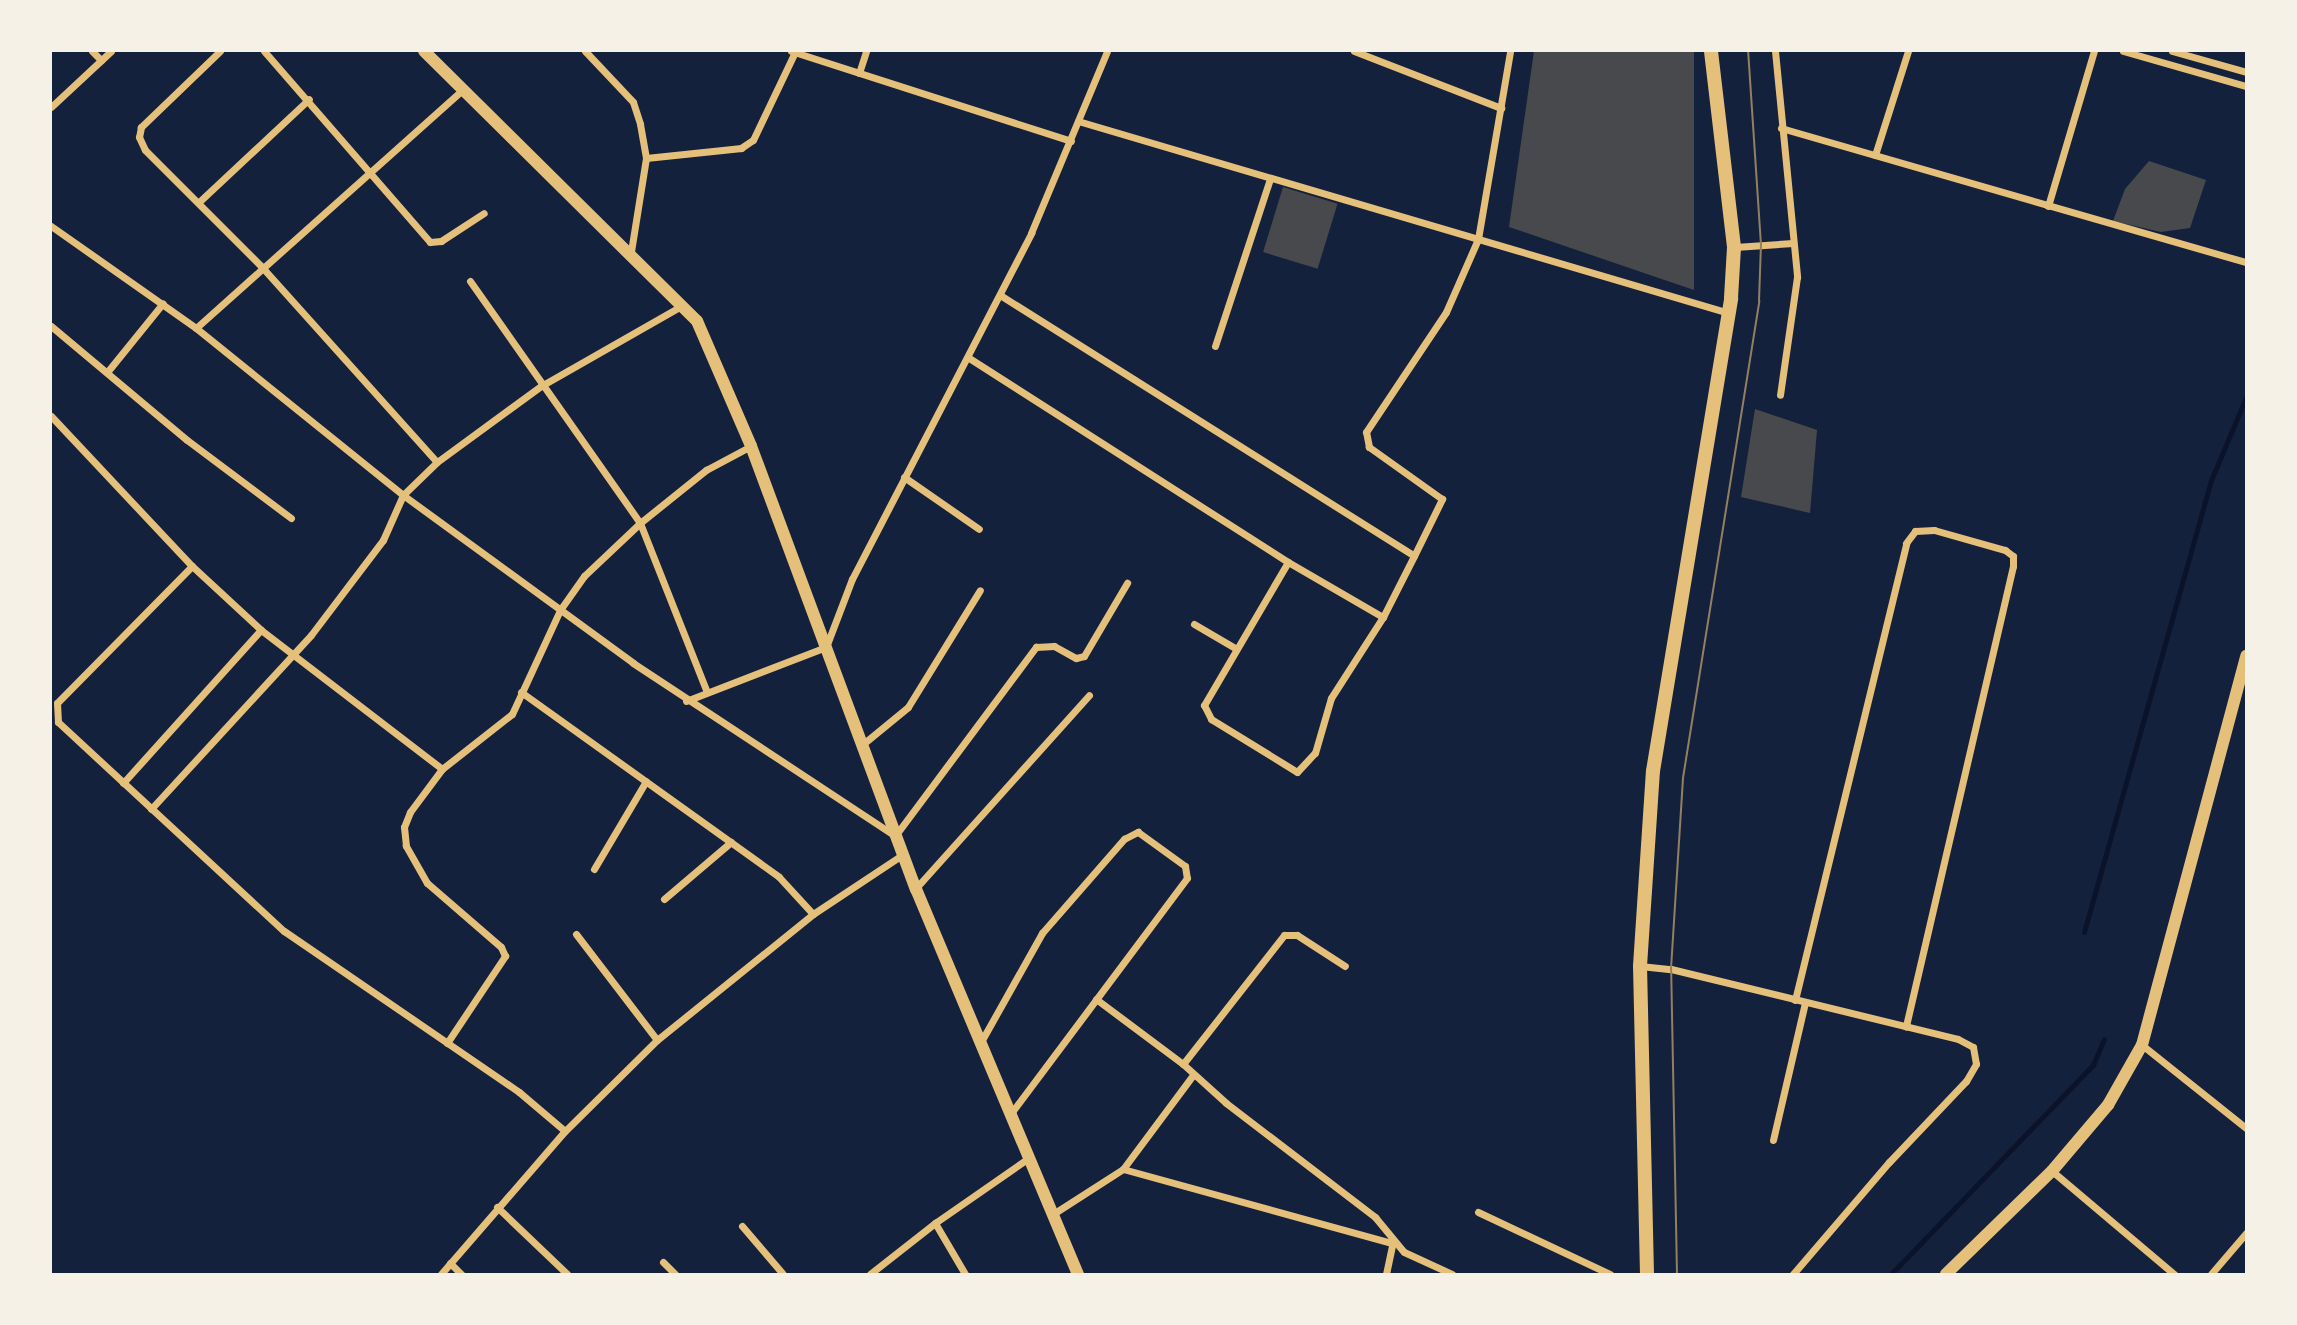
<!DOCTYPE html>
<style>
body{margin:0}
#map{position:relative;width:2297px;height:1325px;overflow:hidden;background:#14213d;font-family:"Source Sans 3",sans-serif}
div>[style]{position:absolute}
.stream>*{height:5px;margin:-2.5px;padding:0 2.5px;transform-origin:2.5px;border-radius:2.5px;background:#0b132b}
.building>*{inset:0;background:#48494c;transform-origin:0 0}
.minor>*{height:7px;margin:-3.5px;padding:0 3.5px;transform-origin:3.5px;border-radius:3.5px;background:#e5c07b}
.tertiary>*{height:12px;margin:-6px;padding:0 6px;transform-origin:6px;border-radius:6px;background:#e5c07b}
.secondary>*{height:14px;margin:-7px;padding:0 7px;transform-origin:7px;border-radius:7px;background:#e5c07b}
.tram>*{height:2px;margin:-1px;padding:0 1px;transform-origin:1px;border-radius:1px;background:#918062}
span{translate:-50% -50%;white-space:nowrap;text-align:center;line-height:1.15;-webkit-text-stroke:5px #f6f1e7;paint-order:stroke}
.frame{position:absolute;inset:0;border:52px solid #f6f1e7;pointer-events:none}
</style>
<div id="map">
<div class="stream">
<i style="left:2084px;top:932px;width:472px;rotate:-74.3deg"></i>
<i style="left:2212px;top:478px;width:88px;rotate:-67.2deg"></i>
<i style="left:1891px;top:1274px;width:291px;rotate:-46deg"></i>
<i style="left:2093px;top:1065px;width:28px;rotate:-67deg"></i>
</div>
<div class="building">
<i style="clip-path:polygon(1534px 51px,1694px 51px,1694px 290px,1509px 227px)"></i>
<i style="clip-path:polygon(2149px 161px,2206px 180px,2190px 228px,2161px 232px,2113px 221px,2125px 189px)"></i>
<i style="left:1283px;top:187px;width:57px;height:68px;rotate:17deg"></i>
<i style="clip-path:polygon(1755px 409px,1817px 430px,1810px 513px,1741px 497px)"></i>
</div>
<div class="minor">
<i style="left:92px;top:51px;width:13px;rotate:45deg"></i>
<i style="left:220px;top:51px;width:110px;rotate:136.1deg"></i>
<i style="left:141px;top:127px;width:10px;rotate:101deg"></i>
<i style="left:139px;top:137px;width:14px;rotate:65deg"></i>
<i style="left:145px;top:150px;width:164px;rotate:45deg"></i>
<i style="left:261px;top:266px;width:263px;rotate:48.1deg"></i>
<i style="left:264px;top:51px;width:253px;rotate:49deg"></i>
<i style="left:430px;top:242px;width:11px;rotate:-5deg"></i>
<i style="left:441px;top:241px;width:51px;rotate:-33.1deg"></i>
<i style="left:585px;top:51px;width:70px;rotate:46.7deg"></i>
<i style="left:633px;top:102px;width:23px;rotate:72deg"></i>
<i style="left:640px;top:124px;width:35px;rotate:80deg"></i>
<i style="left:646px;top:158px;width:95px;rotate:99.1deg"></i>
<i style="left:791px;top:51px;width:294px;rotate:17.8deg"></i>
<i style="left:1354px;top:51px;width:158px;rotate:21.2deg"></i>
<i style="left:1775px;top:51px;width:227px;rotate:84.4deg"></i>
<i style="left:1797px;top:277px;width:119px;rotate:98.2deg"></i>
<i style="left:2123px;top:51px;width:128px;rotate:15.9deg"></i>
<i style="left:2172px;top:51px;width:77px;rotate:15.8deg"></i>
<i style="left:859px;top:73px;width:23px;rotate:-72deg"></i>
<i style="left:51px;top:107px;width:82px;rotate:-43deg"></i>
<i style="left:1078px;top:121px;width:679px;rotate:16.43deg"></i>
<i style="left:1781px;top:128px;width:484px;rotate:16.1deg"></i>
<i style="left:1875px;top:155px;width:109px;rotate:-72.4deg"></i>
<i style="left:646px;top:158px;width:96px;rotate:-6deg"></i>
<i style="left:741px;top:148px;width:14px;rotate:-34deg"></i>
<i style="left:753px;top:140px;width:98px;rotate:-64.5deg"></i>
<i style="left:200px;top:201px;width:149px;rotate:-43.1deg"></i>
<i style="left:2048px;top:206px;width:162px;rotate:-73.5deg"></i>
<i style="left:51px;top:226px;width:177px;rotate:35.1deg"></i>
<i style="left:196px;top:328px;width:266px;rotate:38.9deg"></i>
<i style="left:403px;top:495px;width:285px;rotate:36.1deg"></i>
<i style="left:633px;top:663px;width:314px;rotate:33.4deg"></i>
<i style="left:895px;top:836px;width:236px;rotate:-53.3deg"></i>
<i style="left:1036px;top:647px;width:18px;rotate:-3deg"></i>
<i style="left:1054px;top:646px;width:25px;rotate:29deg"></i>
<i style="left:1076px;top:658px;width:8px;rotate:-14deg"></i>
<i style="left:1084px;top:656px;width:85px;rotate:-59.5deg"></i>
<i style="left:1735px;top:247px;width:58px;rotate:-3.9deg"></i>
<i style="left:470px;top:281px;width:296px;rotate:54.9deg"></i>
<i style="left:640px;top:523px;width:182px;rotate:68.4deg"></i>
<i style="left:1000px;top:295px;width:489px;rotate:32.2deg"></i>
<i style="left:1414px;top:556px;width:64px;rotate:-63.8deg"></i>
<i style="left:1442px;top:499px;width:90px;rotate:-144.5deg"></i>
<i style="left:1369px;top:447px;width:15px;rotate:-101deg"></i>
<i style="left:1366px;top:432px;width:144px;rotate:-56.3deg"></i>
<i style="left:1446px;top:312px;width:80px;rotate:-66.3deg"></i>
<i style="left:1478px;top:239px;width:191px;rotate:-80.3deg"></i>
<i style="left:51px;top:326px;width:177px;rotate:40deg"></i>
<i style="left:187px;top:440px;width:130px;rotate:36.9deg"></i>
<i style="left:196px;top:328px;width:357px;rotate:-41.8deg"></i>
<i style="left:1215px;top:346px;width:176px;rotate:-71.8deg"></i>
<i style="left:969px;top:358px;width:379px;rotate:32.6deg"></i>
<i style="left:1288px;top:562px;width:110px;rotate:30.1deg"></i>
<i style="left:108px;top:371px;width:87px;rotate:-51deg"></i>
<i style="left:51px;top:416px;width:206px;rotate:46.8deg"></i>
<i style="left:192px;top:566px;width:94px;rotate:42.8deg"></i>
<i style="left:261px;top:630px;width:228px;rotate:37.5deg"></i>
<i style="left:904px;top:477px;width:91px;rotate:34.7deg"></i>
<i style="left:1288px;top:562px;width:166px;rotate:120.4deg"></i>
<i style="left:1204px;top:705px;width:16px;rotate:63deg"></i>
<i style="left:1211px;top:719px;width:101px;rotate:31.6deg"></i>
<i style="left:1297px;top:772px;width:26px;rotate:-47deg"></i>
<i style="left:1315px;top:753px;width:57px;rotate:-73.8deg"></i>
<i style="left:1331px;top:698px;width:96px;rotate:-57.3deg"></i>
<i style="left:1383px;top:617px;width:68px;rotate:-63.1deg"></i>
<i style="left:192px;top:566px;width:192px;rotate:134.6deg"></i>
<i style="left:57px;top:703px;width:19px;rotate:87deg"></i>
<i style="left:58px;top:722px;width:308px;rotate:42.8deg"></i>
<i style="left:284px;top:931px;width:285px;rotate:34.4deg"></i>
<i style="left:519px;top:1092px;width:60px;rotate:40.3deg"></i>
<i style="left:1194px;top:624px;width:48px;rotate:30.3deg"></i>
<i style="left:521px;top:692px;width:317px;rotate:35.6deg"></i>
<i style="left:779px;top:877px;width:50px;rotate:47.4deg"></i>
<i style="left:686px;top:701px;width:150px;rotate:-21.1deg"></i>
<i style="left:826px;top:647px;width:73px;rotate:-69.1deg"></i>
<i style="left:852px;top:579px;width:390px;rotate:-62.6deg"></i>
<i style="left:1031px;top:233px;width:197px;rotate:-67.3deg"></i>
<i style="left:863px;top:744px;width:58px;rotate:-39.4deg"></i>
<i style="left:908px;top:707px;width:137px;rotate:-58.4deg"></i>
<i style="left:123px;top:783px;width:206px;rotate:-48deg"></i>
<i style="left:151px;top:809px;width:236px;rotate:-47.4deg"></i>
<i style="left:311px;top:635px;width:119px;rotate:-52.8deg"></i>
<i style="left:383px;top:540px;width:49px;rotate:-66deg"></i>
<i style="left:403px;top:495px;width:47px;rotate:-44.1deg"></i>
<i style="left:437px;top:462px;width:129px;rotate:-36.2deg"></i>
<i style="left:541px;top:386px;width:163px;rotate:-29.7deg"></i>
<i style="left:594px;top:869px;width:102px;rotate:-59.4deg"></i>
<i style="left:916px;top:888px;width:259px;rotate:-48.1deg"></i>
<i style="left:664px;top:899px;width:88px;rotate:-40.4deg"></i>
<i style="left:576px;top:934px;width:133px;rotate:52.6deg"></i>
<i style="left:1640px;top:966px;width:31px;rotate:6deg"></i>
<i style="left:1671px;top:969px;width:295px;rotate:13.7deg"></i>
<i style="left:1958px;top:1039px;width:17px;rotate:28deg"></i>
<i style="left:1973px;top:1047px;width:17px;rotate:80deg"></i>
<i style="left:1976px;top:1064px;width:20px;rotate:120deg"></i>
<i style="left:1966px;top:1081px;width:112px;rotate:133.5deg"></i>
<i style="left:1889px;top:1162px;width:148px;rotate:130.6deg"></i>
<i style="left:1096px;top:999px;width:109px;rotate:36.8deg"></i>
<i style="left:1183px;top:1064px;width:164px;rotate:-51.9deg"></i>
<i style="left:1284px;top:935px;width:13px"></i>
<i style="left:1297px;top:935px;width:57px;rotate:32.9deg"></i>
<i style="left:1795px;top:1000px;width:470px;rotate:-76.3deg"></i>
<i style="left:1906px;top:543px;width:15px;rotate:-53deg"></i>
<i style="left:1915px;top:531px;width:19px;rotate:-3deg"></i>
<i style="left:1934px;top:530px;width:74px;rotate:15.7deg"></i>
<i style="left:2005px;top:550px;width:10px;rotate:37deg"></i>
<i style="left:2013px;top:556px;width:10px;rotate:90deg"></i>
<i style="left:2013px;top:566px;width:473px;rotate:103.1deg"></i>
<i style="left:982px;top:1040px;width:123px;rotate:-60.7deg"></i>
<i style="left:1042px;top:933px;width:125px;rotate:-48.9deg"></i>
<i style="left:1124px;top:839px;width:16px;rotate:-27deg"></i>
<i style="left:1138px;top:832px;width:58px;rotate:35.9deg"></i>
<i style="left:1185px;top:866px;width:12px;rotate:81deg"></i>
<i style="left:1187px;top:878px;width:292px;rotate:126.8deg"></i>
<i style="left:447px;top:1043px;width:105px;rotate:-56.3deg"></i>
<i style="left:505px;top:956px;width:10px;rotate:-114deg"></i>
<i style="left:501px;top:947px;width:98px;rotate:-139.1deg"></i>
<i style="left:427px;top:883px;width:43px;rotate:-119.6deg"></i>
<i style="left:406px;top:846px;width:19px;rotate:-96deg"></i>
<i style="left:404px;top:827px;width:16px;rotate:-68deg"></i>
<i style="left:410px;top:812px;width:54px;rotate:-53.3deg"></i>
<i style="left:442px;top:769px;width:89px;rotate:-38.2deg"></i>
<i style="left:512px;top:714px;width:115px;rotate:-65.2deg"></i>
<i style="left:560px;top:610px;width:42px;rotate:-54.8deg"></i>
<i style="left:584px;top:576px;width:77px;rotate:-43.4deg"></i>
<i style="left:640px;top:523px;width:85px;rotate:-38.8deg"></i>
<i style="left:706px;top:470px;width:51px;rotate:-28.1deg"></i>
<i style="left:2142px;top:1045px;width:133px;rotate:38.6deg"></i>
<i style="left:1183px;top:1064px;width:58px;rotate:42.2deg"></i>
<i style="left:1226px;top:1103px;width:188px;rotate:37.4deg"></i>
<i style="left:1375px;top:1217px;width:45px;rotate:50.4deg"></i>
<i style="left:1404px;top:1252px;width:53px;rotate:24.6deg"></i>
<i style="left:1773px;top:1140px;width:141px;rotate:-76.9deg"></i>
<i style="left:1123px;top:1169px;width:279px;rotate:15.4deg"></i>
<i style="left:2052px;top:1171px;width:160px;rotate:40.2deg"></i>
<i style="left:497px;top:1207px;width:97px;rotate:43.7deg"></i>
<i style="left:1478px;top:1212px;width:146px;rotate:25.2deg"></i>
<i style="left:1053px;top:1214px;width:83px;rotate:-32.7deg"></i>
<i style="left:1123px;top:1169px;width:117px;rotate:-53.3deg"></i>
<i style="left:935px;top:1223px;width:59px;rotate:59.5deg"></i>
<i style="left:742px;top:1226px;width:63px;rotate:49.5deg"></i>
<i style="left:663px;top:1262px;width:17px;rotate:45deg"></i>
<i style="left:450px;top:1263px;width:16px;rotate:45deg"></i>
<i style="left:441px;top:1274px;width:189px;rotate:-49.1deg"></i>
<i style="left:565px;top:1131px;width:129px;rotate:-44.7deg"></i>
<i style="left:657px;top:1040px;width:201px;rotate:-38.9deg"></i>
<i style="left:813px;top:914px;width:107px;rotate:-33.5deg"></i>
<i style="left:870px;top:1274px;width:83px;rotate:-38.1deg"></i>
<i style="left:935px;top:1223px;width:116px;rotate:-34.8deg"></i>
<i style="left:1386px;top:1274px;width:34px;rotate:-78deg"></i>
<i style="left:2211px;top:1274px;width:54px;rotate:-49.5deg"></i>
</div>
<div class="tertiary">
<i style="left:424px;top:51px;width:384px;rotate:44.7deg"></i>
<i style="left:697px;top:321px;width:136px;rotate:66.6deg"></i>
<i style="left:751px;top:446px;width:473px;rotate:69.6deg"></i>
<i style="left:916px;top:889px;width:418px;rotate:67.2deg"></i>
<i style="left:1946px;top:1274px;width:148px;rotate:-44.2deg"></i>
<i style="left:2052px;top:1171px;width:87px;rotate:-49.7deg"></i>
<i style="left:2108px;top:1105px;width:69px;rotate:-60.5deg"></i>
<i style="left:2142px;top:1045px;width:403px;rotate:-75deg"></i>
</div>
<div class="secondary">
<i style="left:1647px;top:1274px;width:308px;rotate:-91.3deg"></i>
<i style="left:1640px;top:966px;width:195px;rotate:-86.2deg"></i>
<i style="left:1653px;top:771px;width:479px;rotate:-80.6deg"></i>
<i style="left:1731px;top:298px;width:51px;rotate:-86.6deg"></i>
<i style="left:1734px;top:247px;width:197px;rotate:-96.7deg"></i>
</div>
<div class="tram">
<i style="left:1677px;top:1274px;width:305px;rotate:-91.1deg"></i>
<i style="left:1671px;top:969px;width:191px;rotate:-86.4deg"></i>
<i style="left:1683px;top:778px;width:483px;rotate:-80.9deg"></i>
<i style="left:1759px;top:301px;width:56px;rotate:-88deg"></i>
<i style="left:1761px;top:245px;width:194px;rotate:-93.8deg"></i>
</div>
<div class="frame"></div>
</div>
